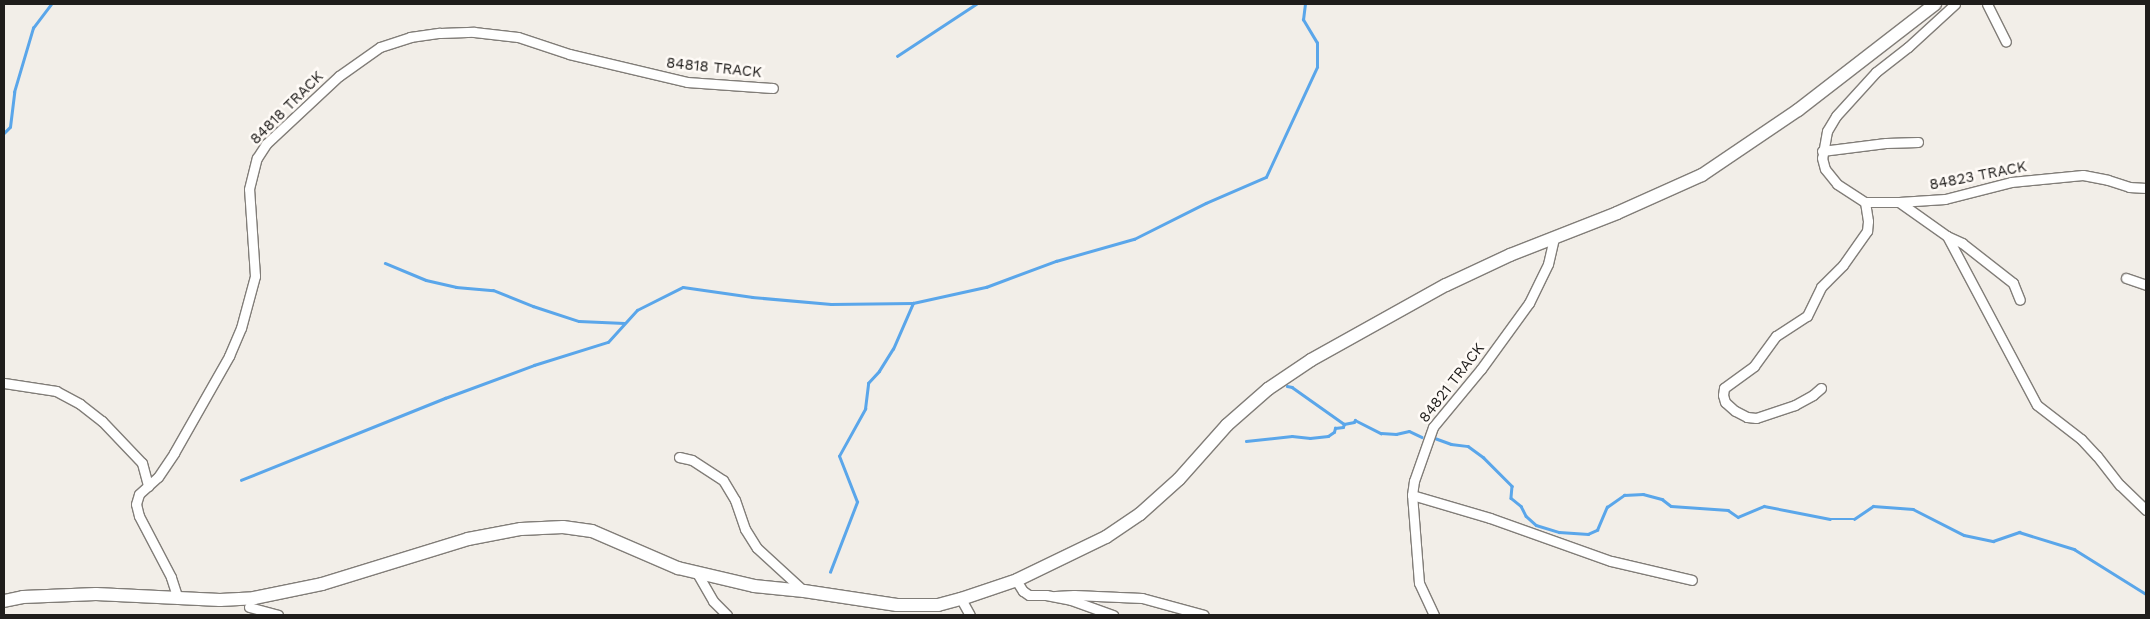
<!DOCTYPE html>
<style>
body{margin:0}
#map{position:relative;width:2150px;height:619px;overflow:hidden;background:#f2eee8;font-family:"Work Sans",sans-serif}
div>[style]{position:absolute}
.stream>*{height:2.5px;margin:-1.25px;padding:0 1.25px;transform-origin:1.25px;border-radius:1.25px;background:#5aa6ea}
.roads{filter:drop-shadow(1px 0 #817d78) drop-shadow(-1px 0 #817d78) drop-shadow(0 1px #817d78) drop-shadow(0 -1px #817d78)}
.street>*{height:9px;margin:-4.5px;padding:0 4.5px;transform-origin:4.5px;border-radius:4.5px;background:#fff}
.secondary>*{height:12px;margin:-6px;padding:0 6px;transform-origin:6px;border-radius:6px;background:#fff}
span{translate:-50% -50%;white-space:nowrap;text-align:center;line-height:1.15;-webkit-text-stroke:5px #fffbf7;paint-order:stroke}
.street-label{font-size:15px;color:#1f1d1b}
.frame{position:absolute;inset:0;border:5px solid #1f1d1b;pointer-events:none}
</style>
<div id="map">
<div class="stream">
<i style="left:897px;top:56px;width:95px;rotate:-33.4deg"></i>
<i style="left:4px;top:133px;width:8px;rotate:-45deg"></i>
<i style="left:10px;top:127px;width:35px;rotate:-83deg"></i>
<i style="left:14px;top:92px;width:67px;rotate:-73.5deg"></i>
<i style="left:33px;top:28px;width:30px;rotate:-53deg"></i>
<i style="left:385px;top:263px;width:44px;rotate:22.5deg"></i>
<i style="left:426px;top:280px;width:31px;rotate:13deg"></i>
<i style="left:456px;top:287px;width:37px;rotate:5deg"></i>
<i style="left:493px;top:290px;width:43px;rotate:21.8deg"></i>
<i style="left:533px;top:306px;width:48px;rotate:18.1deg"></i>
<i style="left:579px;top:321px;width:45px;rotate:2.5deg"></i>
<i style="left:1287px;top:386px;width:5px;rotate:11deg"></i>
<i style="left:1292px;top:387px;width:64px;rotate:35.4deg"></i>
<i style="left:1344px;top:424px;width:10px;rotate:-11deg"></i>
<i style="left:1354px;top:422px;width:2px;rotate:-63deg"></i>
<i style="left:1355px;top:420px;width:29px;rotate:27deg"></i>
<i style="left:1381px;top:433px;width:15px;rotate:4deg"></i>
<i style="left:1396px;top:434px;width:13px;rotate:-13deg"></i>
<i style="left:1409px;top:431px;width:14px;rotate:25deg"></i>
<i style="left:1432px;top:437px;width:20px;rotate:20deg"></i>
<i style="left:1451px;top:444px;width:17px;rotate:7deg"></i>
<i style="left:1468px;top:446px;width:19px;rotate:36deg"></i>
<i style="left:1483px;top:457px;width:41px;rotate:45deg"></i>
<i style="left:1512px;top:486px;width:12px;rotate:95deg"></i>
<i style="left:1511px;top:498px;width:13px;rotate:39deg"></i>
<i style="left:1521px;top:506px;width:11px;rotate:63deg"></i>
<i style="left:1526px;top:516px;width:13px;rotate:42deg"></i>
<i style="left:1536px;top:525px;width:24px;rotate:17deg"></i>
<i style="left:1559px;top:532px;width:29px;rotate:4deg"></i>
<i style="left:1588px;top:534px;width:10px;rotate:-24deg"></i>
<i style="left:1597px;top:530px;width:25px;rotate:-67deg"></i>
<i style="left:1607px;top:507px;width:21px;rotate:-35deg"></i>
<i style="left:1624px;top:495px;width:19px;rotate:-3deg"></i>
<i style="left:1643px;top:494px;width:20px;rotate:15deg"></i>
<i style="left:1662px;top:499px;width:11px;rotate:38deg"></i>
<i style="left:1671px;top:506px;width:57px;rotate:4deg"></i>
<i style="left:1728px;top:510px;width:12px;rotate:35deg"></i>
<i style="left:1738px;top:517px;width:28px;rotate:-23deg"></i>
<i style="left:1764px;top:506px;width:67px;rotate:11.1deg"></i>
<i style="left:1830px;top:519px;width:24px"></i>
<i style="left:1854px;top:519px;width:23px;rotate:-34deg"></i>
<i style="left:1873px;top:506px;width:40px;rotate:4.3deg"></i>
<i style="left:1913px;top:509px;width:57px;rotate:27deg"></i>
<i style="left:1964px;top:535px;width:30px;rotate:12deg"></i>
<i style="left:1993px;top:541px;width:28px;rotate:-19deg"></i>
<i style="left:2019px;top:532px;width:58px;rotate:17.2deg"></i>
<i style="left:2074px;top:549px;width:85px;rotate:32deg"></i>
<i style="left:1246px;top:441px;width:46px;rotate:-6.2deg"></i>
<i style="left:1292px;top:436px;width:18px;rotate:6deg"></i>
<i style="left:1310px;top:438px;width:18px;rotate:-6deg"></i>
<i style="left:1328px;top:436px;width:7px;rotate:-34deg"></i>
<i style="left:1334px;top:432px;width:4px;rotate:-76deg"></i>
<i style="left:1335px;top:428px;width:8px;rotate:-7deg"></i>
<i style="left:1343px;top:427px;width:3px;rotate:-72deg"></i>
<i style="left:241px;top:480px;width:220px;rotate:-21.9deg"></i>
<i style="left:445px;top:398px;width:95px;rotate:-20.3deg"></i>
<i style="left:534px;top:365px;width:77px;rotate:-17.3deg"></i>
<i style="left:608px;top:342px;width:43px;rotate:-47.8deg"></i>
<i style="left:637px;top:310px;width:51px;rotate:-26.6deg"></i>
<i style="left:683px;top:287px;width:70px;rotate:8.2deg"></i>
<i style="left:752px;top:297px;width:79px;rotate:5.1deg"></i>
<i style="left:831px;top:304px;width:82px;rotate:-0.7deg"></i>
<i style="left:913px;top:303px;width:75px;rotate:-12.4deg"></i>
<i style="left:986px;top:287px;width:75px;rotate:-20.4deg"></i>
<i style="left:1056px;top:261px;width:81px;rotate:-15.8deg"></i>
<i style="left:1134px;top:239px;width:80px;rotate:-26.6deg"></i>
<i style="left:1206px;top:203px;width:65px;rotate:-23.4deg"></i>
<i style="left:1266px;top:177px;width:121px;rotate:-65.1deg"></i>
<i style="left:1317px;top:67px;width:24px;rotate:-90deg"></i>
<i style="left:1317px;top:43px;width:27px;rotate:-121deg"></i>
<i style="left:1303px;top:20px;width:16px;rotate:-83deg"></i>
<i style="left:830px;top:572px;width:75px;rotate:-68.9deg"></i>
<i style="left:857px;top:502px;width:49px;rotate:-111.4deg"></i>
<i style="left:839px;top:456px;width:54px;rotate:-61deg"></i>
<i style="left:865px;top:409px;width:26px;rotate:-83deg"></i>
<i style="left:868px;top:383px;width:16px;rotate:-47deg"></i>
<i style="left:879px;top:371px;width:26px;rotate:-58deg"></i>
<i style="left:893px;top:349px;width:50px;rotate:-66.5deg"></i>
</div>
<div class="roads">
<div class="street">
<i style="left:1955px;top:4px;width:64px;rotate:137.5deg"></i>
<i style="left:1908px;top:47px;width:41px;rotate:142deg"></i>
<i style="left:1876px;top:72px;width:59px;rotate:132.3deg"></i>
<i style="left:1836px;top:116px;width:17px;rotate:121deg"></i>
<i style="left:1827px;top:131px;width:27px;rotate:100deg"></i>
<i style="left:1822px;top:158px;width:11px;rotate:75deg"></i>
<i style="left:1825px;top:169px;width:19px;rotate:51deg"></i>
<i style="left:1837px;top:184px;width:33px;rotate:33deg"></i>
<i style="left:1865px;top:202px;width:34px"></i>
<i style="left:1899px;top:202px;width:46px;rotate:-3.7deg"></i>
<i style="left:1945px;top:199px;width:68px;rotate:-14.4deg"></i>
<i style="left:2011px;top:182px;width:72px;rotate:-5.6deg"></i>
<i style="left:2083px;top:175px;width:25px;rotate:11deg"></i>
<i style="left:2108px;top:180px;width:22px;rotate:18deg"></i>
<i style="left:2129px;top:187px;width:17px;rotate:3deg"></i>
<i style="left:1987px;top:4px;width:42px;rotate:63.4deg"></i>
<i style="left:1822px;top:151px;width:64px;rotate:-7.1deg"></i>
<i style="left:1886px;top:143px;width:32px;rotate:-2deg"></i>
<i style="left:1899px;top:202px;width:59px;rotate:35.3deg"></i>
<i style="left:1947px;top:236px;width:191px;rotate:62deg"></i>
<i style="left:2037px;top:405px;width:56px;rotate:37.7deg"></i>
<i style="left:2081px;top:439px;width:23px;rotate:47deg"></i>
<i style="left:2097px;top:456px;width:37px;rotate:52deg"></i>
<i style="left:2120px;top:485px;width:36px;rotate:44deg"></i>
<i style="left:1947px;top:236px;width:17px;rotate:25deg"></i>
<i style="left:1962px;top:243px;width:65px;rotate:38.1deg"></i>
<i style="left:2013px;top:283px;width:18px;rotate:68deg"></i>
<i style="left:2126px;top:278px;width:21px;rotate:19deg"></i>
<i style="left:4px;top:383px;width:53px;rotate:8.7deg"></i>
<i style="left:56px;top:391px;width:27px;rotate:28deg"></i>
<i style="left:80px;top:404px;width:28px;rotate:38deg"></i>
<i style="left:102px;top:421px;width:58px;rotate:46.4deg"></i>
<i style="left:142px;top:463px;width:24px;rotate:75deg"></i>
<i style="left:1821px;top:388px;width:11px;rotate:139deg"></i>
<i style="left:1813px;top:395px;width:21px;rotate:151deg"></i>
<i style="left:1795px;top:405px;width:41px;rotate:161.6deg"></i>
<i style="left:1756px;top:418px;width:9px;rotate:-174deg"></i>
<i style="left:1747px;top:417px;width:13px;rotate:-153deg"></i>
<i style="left:1735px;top:411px;width:13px;rotate:-138deg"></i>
<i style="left:1725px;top:402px;width:7px;rotate:-106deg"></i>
<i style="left:1723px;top:395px;width:7px;rotate:-82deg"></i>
<i style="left:1724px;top:388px;width:37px;rotate:-36deg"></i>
<i style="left:1754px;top:366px;width:37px;rotate:-54deg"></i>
<i style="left:1776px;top:336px;width:37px;rotate:-33deg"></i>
<i style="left:1807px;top:316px;width:32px;rotate:-64deg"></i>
<i style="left:1821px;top:287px;width:31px;rotate:-45deg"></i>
<i style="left:1843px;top:265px;width:42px;rotate:-54.8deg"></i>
<i style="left:1867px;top:231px;width:10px;rotate:-84deg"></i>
<i style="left:1868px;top:221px;width:19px;rotate:-99deg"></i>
<i style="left:679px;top:457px;width:13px;rotate:13deg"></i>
<i style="left:692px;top:460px;width:37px;rotate:33deg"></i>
<i style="left:723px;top:480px;width:23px;rotate:59deg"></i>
<i style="left:735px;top:500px;width:31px;rotate:71deg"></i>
<i style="left:745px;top:529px;width:22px;rotate:58deg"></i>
<i style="left:757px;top:548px;width:64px;rotate:42.5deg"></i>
<i style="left:1412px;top:495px;width:81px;rotate:16.4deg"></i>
<i style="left:1490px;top:518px;width:128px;rotate:19.6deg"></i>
<i style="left:1611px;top:561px;width:83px;rotate:13.2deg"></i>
<i style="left:697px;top:573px;width:32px;rotate:60deg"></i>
<i style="left:713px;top:601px;width:20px;rotate:45deg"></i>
<i style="left:1016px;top:580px;width:13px;rotate:58deg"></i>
<i style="left:1023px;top:591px;width:7px;rotate:34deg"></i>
<i style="left:1029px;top:595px;width:17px"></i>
<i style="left:1046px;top:595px;width:25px;rotate:11deg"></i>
<i style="left:1071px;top:600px;width:45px;rotate:19.7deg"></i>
<i style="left:1055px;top:596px;width:19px;rotate:-3deg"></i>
<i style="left:1074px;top:595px;width:68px;rotate:2.5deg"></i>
<i style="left:1142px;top:598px;width:64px;rotate:15.3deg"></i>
<i style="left:178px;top:599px;width:23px;rotate:-108deg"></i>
<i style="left:171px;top:577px;width:69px;rotate:-117.7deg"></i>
<i style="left:139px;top:516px;width:12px;rotate:-104deg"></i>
<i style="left:136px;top:504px;width:10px;rotate:-73deg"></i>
<i style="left:139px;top:494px;width:25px;rotate:-42deg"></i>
<i style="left:158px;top:477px;width:29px;rotate:-56deg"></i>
<i style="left:174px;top:453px;width:112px;rotate:-60.4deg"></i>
<i style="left:229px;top:356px;width:30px;rotate:-67deg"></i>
<i style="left:241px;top:328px;width:54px;rotate:-74.9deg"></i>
<i style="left:255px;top:276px;width:87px;rotate:-93.9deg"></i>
<i style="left:249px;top:189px;width:32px;rotate:-76deg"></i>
<i style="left:257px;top:158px;width:17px;rotate:-57deg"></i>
<i style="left:266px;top:144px;width:100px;rotate:-43deg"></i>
<i style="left:339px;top:76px;width:50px;rotate:-35.3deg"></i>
<i style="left:380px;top:47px;width:32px;rotate:-18deg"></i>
<i style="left:410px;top:37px;width:30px;rotate:-8deg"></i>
<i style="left:440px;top:33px;width:34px;rotate:-2deg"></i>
<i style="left:474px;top:32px;width:44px;rotate:6.5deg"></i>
<i style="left:518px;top:37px;width:54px;rotate:18.4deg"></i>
<i style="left:569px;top:54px;width:121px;rotate:13.3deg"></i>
<i style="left:687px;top:82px;width:86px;rotate:4deg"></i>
<i style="left:961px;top:599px;width:18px;rotate:61deg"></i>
<i style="left:249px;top:607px;width:30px;rotate:15deg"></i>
<i style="left:1434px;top:615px;width:35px;rotate:-115deg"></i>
<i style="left:1419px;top:583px;width:88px;rotate:-94.5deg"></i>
<i style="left:1412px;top:495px;width:14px;rotate:-82deg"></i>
<i style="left:1414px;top:481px;width:57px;rotate:-70.6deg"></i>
<i style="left:1433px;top:427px;width:75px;rotate:-50.4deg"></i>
<i style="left:1481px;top:369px;width:82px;rotate:-54deg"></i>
<i style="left:1529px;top:303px;width:43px;rotate:-64deg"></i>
<i style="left:1548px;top:264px;width:28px;rotate:-77deg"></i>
</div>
<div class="secondary">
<i style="left:4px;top:601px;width:19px;rotate:-12deg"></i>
<i style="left:23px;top:597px;width:73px;rotate:-2.4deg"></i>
<i style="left:96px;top:594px;width:124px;rotate:2.8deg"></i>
<i style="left:220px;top:600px;width:34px;rotate:-3deg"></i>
<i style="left:254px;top:598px;width:69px;rotate:-11.6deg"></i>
<i style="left:322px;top:584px;width:153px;rotate:-17.1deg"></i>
<i style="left:468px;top:539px;width:54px;rotate:-10.7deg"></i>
<i style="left:521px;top:529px;width:42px;rotate:-2.7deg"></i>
<i style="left:563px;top:527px;width:29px;rotate:8deg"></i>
<i style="left:592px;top:531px;width:94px;rotate:23.3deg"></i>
<i style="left:678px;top:568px;width:78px;rotate:13.3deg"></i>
<i style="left:754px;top:586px;width:50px;rotate:5.7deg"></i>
<i style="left:804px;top:591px;width:94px;rotate:8.6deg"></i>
<i style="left:897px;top:605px;width:41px"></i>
<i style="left:938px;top:605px;width:24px;rotate:-15deg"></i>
<i style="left:961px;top:599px;width:59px;rotate:-18.7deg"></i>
<i style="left:1017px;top:580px;width:99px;rotate:-25.8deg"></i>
<i style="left:1106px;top:537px;width:41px;rotate:-34.1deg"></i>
<i style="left:1140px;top:514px;width:52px;rotate:-41.9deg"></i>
<i style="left:1179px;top:479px;width:72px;rotate:-48.4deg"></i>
<i style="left:1227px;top:425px;width:55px;rotate:-41.3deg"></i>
<i style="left:1268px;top:389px;width:52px;rotate:-34deg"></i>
<i style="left:1311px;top:360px;width:154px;rotate:-29.1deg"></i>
<i style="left:1446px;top:285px;width:71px;rotate:-25.1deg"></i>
<i style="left:1510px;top:255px;width:115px;rotate:-21.4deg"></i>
<i style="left:1617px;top:213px;width:93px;rotate:-24.1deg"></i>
<i style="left:1702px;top:175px;width:116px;rotate:-34.1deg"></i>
<i style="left:1798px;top:110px;width:173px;rotate:-37.7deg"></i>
</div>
</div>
<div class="street-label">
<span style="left:714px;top:68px;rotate:6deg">84818 TRACK</span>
<span style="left:287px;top:108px;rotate:-45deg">84818 TRACK</span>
<span style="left:1978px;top:176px;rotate:-11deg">84823 TRACK</span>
<span style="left:1452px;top:383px;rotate:-52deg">84821 TRACK</span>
</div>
<div class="frame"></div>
</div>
